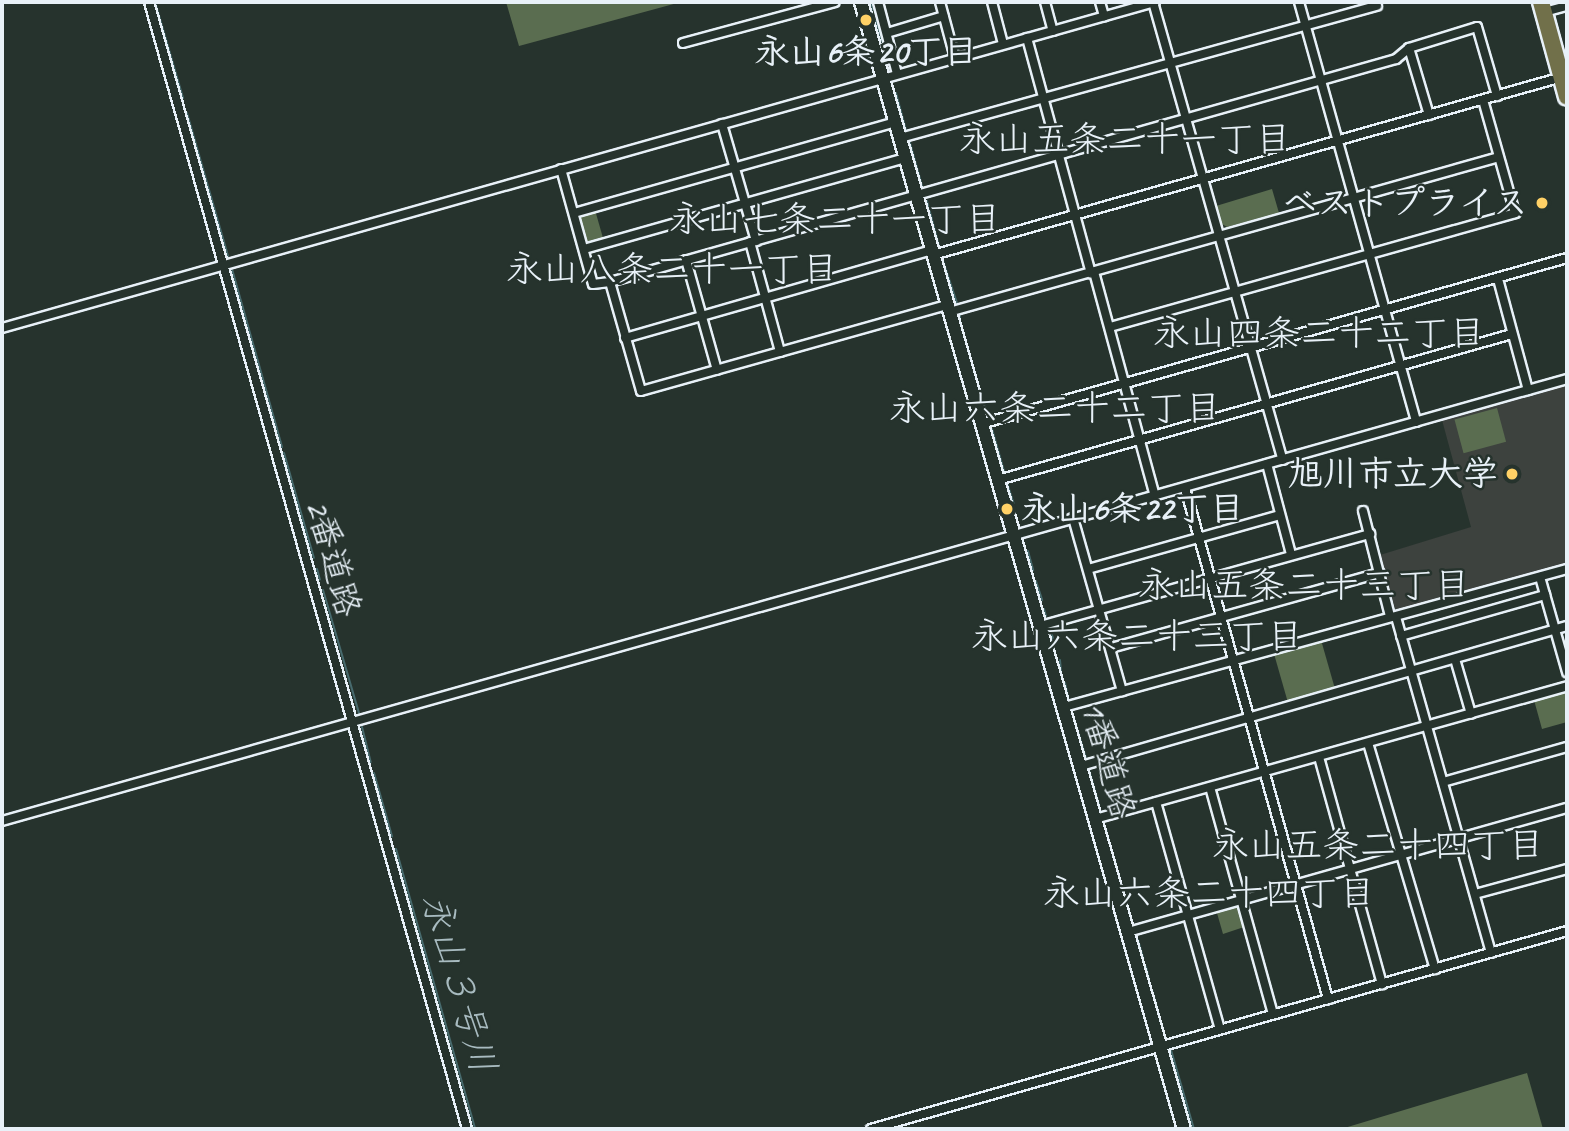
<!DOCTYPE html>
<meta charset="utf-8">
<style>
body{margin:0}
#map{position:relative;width:1569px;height:1131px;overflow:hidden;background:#26332d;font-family:Caveat,"Klee One",sans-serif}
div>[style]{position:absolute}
.built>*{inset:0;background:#3d423e}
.green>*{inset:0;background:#5a6d50;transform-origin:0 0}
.stream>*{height:2px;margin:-1px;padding:0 1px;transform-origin:1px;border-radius:1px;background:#476a6d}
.roads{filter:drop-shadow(2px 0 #e8f1f8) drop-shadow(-2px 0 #e8f1f8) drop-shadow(0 2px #e8f1f8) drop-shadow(0 -2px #e8f1f8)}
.street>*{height:8px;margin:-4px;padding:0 4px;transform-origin:4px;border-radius:4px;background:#26332d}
.secondary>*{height:12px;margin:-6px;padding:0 6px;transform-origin:6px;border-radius:6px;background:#26332d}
.highway>*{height:16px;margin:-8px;padding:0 8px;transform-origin:8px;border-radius:8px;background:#71704a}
.dots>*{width:19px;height:19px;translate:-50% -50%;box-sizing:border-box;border:4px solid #26332d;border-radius:50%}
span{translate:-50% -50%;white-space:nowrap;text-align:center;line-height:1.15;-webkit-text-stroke:5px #26332d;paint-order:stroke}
.poi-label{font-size:35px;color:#e8f1f8;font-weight:700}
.right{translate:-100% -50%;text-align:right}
.left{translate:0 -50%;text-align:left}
.street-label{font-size:35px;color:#e8f1f8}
.neighbourhood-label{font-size:37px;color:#e8f1f8}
.water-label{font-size:37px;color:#a8bbc0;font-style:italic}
.frame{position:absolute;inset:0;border:4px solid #e8f1f8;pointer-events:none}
</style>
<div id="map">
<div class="built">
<i style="clip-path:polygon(1567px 385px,1567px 564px,1396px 612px,1380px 555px,1471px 527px,1442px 420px)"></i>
</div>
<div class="green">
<i style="clip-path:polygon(506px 2px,681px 2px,519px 46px)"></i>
<i style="clip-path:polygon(1272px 189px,1279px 213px,1227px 227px,1222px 224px,1216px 206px)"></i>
<i style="clip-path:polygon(595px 210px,603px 238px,589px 242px,584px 239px,579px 220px,582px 214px)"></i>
<i style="left:1497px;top:408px;width:35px;height:44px;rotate:75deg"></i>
<i style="left:1321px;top:640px;width:52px;height:49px;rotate:74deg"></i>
<i style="clip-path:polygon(1567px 691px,1567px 722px,1542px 729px,1534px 700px)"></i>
<i style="clip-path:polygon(1236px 907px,1240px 909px,1244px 927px,1223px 934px,1217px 913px)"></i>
<i style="clip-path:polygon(1527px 1073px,1543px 1129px,1341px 1129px)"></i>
</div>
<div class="stream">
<i style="left:155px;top:2px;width:100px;rotate:73.7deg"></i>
<i style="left:871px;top:2px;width:8px;rotate:76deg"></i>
<i style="left:876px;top:21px;width:39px;rotate:73deg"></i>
<i style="left:896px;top:93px;width:38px;rotate:75deg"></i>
<i style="left:187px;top:113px;width:149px;rotate:74deg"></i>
<i style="left:910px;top:143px;width:45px;rotate:74.4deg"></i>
<i style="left:927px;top:201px;width:47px;rotate:75.1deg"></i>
<i style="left:942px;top:258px;width:47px;rotate:71.6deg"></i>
<i style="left:232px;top:269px;width:185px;rotate:74.3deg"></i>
<i style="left:960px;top:316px;width:11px;rotate:90deg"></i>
<i style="left:971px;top:363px;width:55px;rotate:71.9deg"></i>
<i style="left:992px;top:429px;width:44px;rotate:74.1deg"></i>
<i style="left:284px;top:453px;width:109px;rotate:74.1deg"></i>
<i style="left:1007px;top:483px;width:23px;rotate:72deg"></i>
<i style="left:1028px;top:551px;width:20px;rotate:75deg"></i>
<i style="left:317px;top:569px;width:11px;rotate:75deg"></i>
<i style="left:1036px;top:581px;width:20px;rotate:72deg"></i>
<i style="left:323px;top:590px;width:128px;rotate:73.7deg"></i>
<i style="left:1044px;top:609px;width:7px;rotate:74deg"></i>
<i style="left:1050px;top:628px;width:18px;rotate:74deg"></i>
<i style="left:1060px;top:660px;width:12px;rotate:85deg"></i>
<i style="left:1065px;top:683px;width:14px;rotate:78deg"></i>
<i style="left:1072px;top:712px;width:48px;rotate:73.1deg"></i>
<i style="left:362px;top:727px;width:36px;rotate:76deg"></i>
<i style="left:1089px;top:770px;width:37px;rotate:74deg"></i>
<i style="left:374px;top:773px;width:66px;rotate:74.1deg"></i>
<i style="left:1106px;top:829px;width:13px;rotate:77deg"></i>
<i style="left:396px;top:849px;width:291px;rotate:74.2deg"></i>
<i style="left:1111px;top:849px;width:16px;rotate:72deg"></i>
<i style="left:1118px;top:872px;width:20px;rotate:75deg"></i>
<i style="left:1125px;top:899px;width:5px;rotate:68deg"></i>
<i style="left:1129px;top:912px;width:9px;rotate:72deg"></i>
<i style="left:1138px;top:940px;width:19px;rotate:74deg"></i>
<i style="left:1146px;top:967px;width:12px;rotate:76deg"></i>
<i style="left:1152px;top:990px;width:19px;rotate:74deg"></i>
<i style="left:1159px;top:1016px;width:14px;rotate:73deg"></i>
<i style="left:1171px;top:1050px;width:82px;rotate:73.8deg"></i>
</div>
<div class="roads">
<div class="street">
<i style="left:149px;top:2px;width:1171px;rotate:74.24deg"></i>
<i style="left:878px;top:2px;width:74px;rotate:75.2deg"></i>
<i style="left:940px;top:2px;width:58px;rotate:75deg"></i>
<i style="left:992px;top:2px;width:43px;rotate:75.3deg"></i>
<i style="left:1045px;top:2px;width:30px;rotate:75deg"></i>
<i style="left:1100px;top:2px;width:15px;rotate:74deg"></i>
<i style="left:1153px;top:2px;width:476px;rotate:74.2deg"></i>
<i style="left:1299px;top:2px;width:436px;rotate:74.4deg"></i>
<i style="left:1544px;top:12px;width:24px;rotate:-15deg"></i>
<i style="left:887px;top:33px;width:59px;rotate:-16.6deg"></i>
<i style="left:1027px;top:38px;width:244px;rotate:74.8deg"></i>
<i style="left:683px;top:43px;width:157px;rotate:-15.1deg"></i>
<i style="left:1409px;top:48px;width:70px;rotate:73.4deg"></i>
<i style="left:722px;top:124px;width:122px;rotate:73.8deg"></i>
<i style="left:900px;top:138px;width:495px;rotate:-15.5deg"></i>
<i style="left:561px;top:169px;width:119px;rotate:74.5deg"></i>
<i style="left:593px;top:284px;width:17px;rotate:-7deg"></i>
<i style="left:610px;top:282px;width:817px;rotate:-15.84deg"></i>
<i style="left:1396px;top:59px;width:17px;rotate:-40deg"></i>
<i style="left:1409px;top:48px;width:71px;rotate:-17.2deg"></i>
<i style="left:1477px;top:27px;width:72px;rotate:73.8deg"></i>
<i style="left:574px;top:213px;width:334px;rotate:-15.8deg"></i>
<i style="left:750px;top:242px;width:114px;rotate:74.7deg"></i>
<i style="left:584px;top:249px;width:334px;rotate:-15.8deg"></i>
<i style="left:933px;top:255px;width:654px;rotate:-15.8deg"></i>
<i style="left:686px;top:260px;width:114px;rotate:74.3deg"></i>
<i style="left:1094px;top:272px;width:232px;rotate:74.8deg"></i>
<i style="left:1498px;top:279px;width:115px;rotate:74.9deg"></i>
<i style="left:610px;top:282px;width:113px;rotate:74.1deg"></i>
<i style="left:641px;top:391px;width:318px;rotate:-15.7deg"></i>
<i style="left:949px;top:312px;width:571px;rotate:-15.74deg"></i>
<i style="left:1110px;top:327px;width:421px;rotate:-15.7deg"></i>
<i style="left:1515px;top:213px;width:117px;rotate:-105.8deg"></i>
<i style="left:2px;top:328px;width:1198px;rotate:-15.79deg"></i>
<i style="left:625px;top:338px;width:318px;rotate:-16deg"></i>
<i style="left:981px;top:424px;width:609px;rotate:-15.82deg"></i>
<i style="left:1267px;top:464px;width:93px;rotate:75.1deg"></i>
<i style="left:998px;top:480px;width:534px;rotate:-15.86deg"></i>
<i style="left:1185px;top:488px;width:531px;rotate:74.37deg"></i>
<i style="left:1363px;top:511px;width:108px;rotate:75.6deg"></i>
<i style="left:1073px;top:518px;width:180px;rotate:74.2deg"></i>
<i style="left:1088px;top:569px;width:199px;rotate:-15.7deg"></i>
<i style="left:1540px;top:577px;width:99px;rotate:74.1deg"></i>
<i style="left:1396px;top:617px;width:349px;rotate:74.2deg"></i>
<i style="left:1040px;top:626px;width:343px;rotate:-15.6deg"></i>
<i style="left:1401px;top:636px;width:150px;rotate:-15.9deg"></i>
<i style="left:1111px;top:648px;width:279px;rotate:-15.6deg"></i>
<i style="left:1455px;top:659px;width:57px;rotate:73.8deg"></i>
<i style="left:1064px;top:707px;width:522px;rotate:-15.34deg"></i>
<i style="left:1368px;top:743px;width:236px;rotate:73.5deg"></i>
<i style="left:1319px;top:757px;width:236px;rotate:74.5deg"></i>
<i style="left:1081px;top:766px;width:506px;rotate:-16.07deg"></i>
<i style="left:1443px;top:782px;width:129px;rotate:-15.8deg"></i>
<i style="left:1210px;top:787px;width:236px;rotate:74.5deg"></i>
<i style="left:1156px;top:802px;width:236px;rotate:74.3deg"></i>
<i style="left:1095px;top:819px;width:490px;rotate:-15.7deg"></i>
<i style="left:2px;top:821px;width:1626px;rotate:-15.77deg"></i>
<i style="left:1475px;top:894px;width:95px;rotate:-15.2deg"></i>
<i style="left:1128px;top:932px;width:456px;rotate:-15.8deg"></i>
<i style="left:871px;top:1129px;width:724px;rotate:-15.88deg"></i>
</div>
<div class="secondary">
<i style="left:861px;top:2px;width:1172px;rotate:74.01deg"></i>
</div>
<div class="highway">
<i style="left:1541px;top:2px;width:98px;rotate:74.7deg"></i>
</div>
</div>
<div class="dots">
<i style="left:866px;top:20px;background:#ffd166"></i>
<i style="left:1542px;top:203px;background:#ffd166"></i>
<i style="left:1512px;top:474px;background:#ffd166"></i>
<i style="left:1007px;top:509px;background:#ffd166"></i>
</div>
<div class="poi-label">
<span style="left:866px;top:52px">永山6条20丁目</span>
<span class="right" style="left:1528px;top:203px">ベストプライス</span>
<span class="right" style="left:1498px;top:474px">旭川市立大学</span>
<span class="left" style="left:1021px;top:509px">永山6条22丁目</span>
</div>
<div class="street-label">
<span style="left:333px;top:558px;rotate:74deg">2番道路</span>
<span style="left:1108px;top:760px;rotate:74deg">1番道路</span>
</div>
<div class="neighbourhood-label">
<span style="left:1125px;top:139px">永山五条二十一丁目</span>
<span style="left:835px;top:219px">永山七条二十一丁目</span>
<span style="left:672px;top:269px">永山八条二十一丁目</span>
<span style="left:1319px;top:333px">永山四条二十二丁目</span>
<span style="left:1055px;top:408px">永山六条二十二丁目</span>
<span style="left:1304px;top:585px">永山五条二十三丁目</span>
<span style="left:1137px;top:636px">永山六条二十三丁目</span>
<span style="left:1378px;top:845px">永山五条二十四丁目</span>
<span style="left:1209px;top:893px">永山六条二十四丁目</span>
</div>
<div class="water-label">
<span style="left:459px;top:983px;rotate:74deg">永山３号川</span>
</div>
<div class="frame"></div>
</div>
